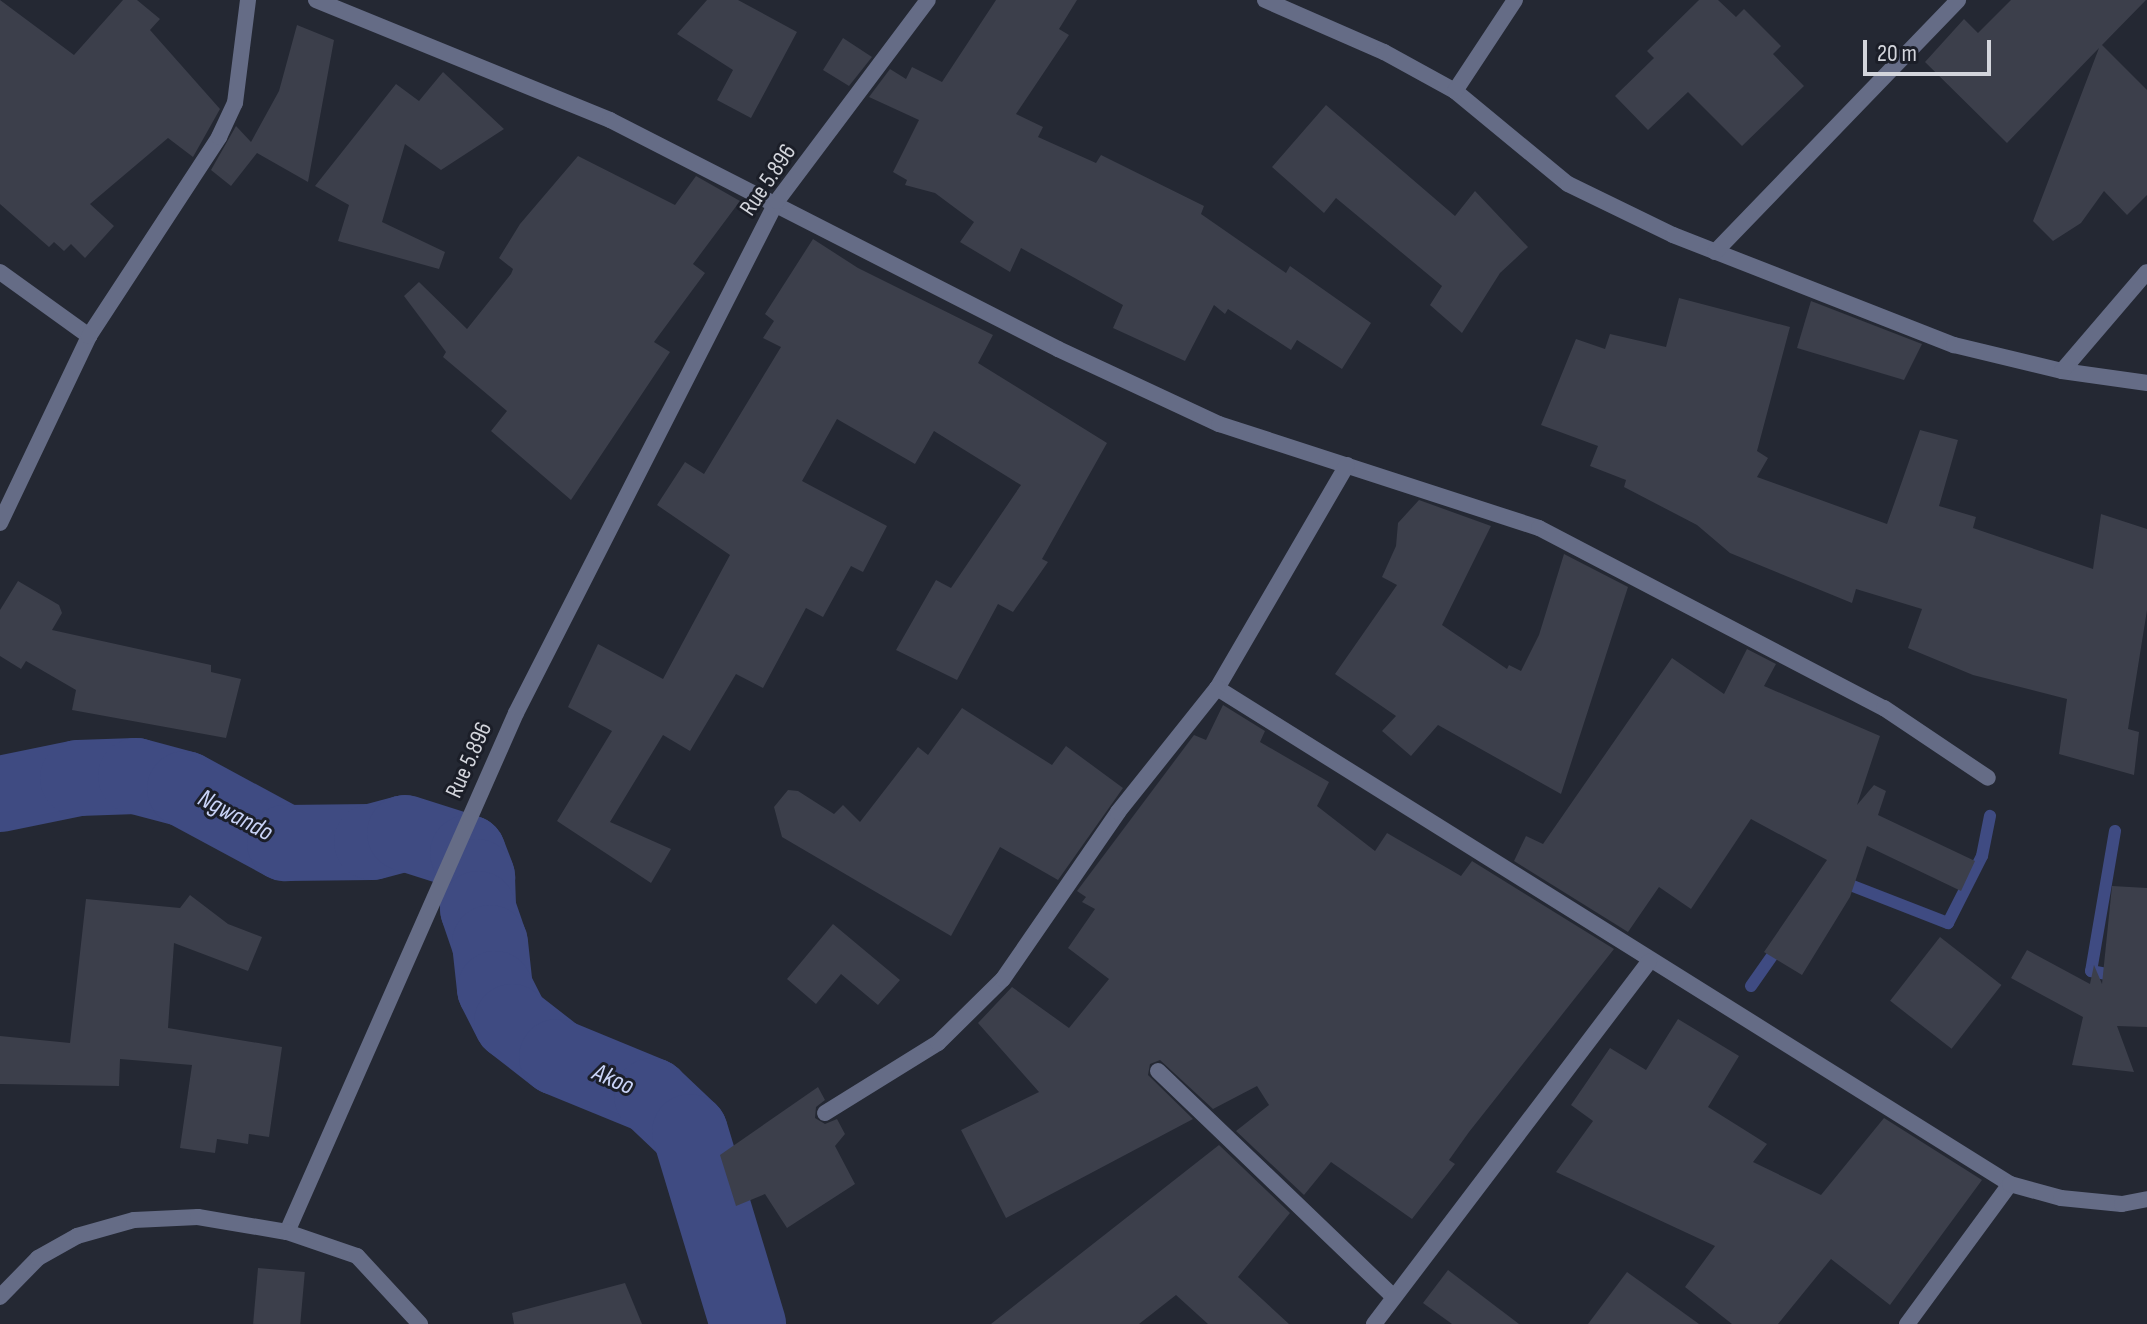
<!DOCTYPE html>
<style>
body{margin:0}
#map{position:relative;width:2147px;height:1324px;overflow:hidden;background:#242833;font-family:"Sofia Sans Condensed",sans-serif}
div>[style]{position:absolute}
.stream>*{height:12px;margin:-6px;padding:0 6px;transform-origin:6px;border-radius:6px;background:#3f4b82}
.river>*{height:76px;margin:-38px;padding:0 38px;transform-origin:38px;border-radius:38px;background:#3f4b82}
.building>*{inset:0;background:#3c3f4b;transform-origin:0 0}
.minor>*{height:16px;margin:-8px;padding:0 8px;transform-origin:8px;border-radius:8px;background:#656c86}
span{translate:-50% -50%;white-space:nowrap;text-align:center;line-height:1.15;-webkit-text-stroke:6px #1b1e28;paint-order:stroke}
.street-label{font-size:24px;color:#d3d5dc}
.water-label{font-size:26px;color:#c9d3f6;font-style:italic}
.scale{position:absolute;left:1863px;top:40px;width:128px;height:36px;box-sizing:border-box;border:4px solid #d3d5dc;border-top:0;padding-left:10px;font-size:24px;line-height:28px;white-space:nowrap;color:#d3d5dc;-webkit-text-stroke:6px #1b1e28;paint-order:stroke}
</style>
<div id="map">
<div class="stream">
<i style="left:2115px;top:831px;width:142px;rotate:99.7deg"></i>
<i style="left:2091px;top:971px;width:57px;rotate:11.1deg"></i>
<i style="left:1840px;top:881px;width:116px;rotate:21.3deg"></i>
<i style="left:1948px;top:923px;width:75px;rotate:-63.1deg"></i>
<i style="left:1982px;top:856px;width:41px;rotate:-78.7deg"></i>
<i style="left:1751px;top:986px;width:49px;rotate:-55deg"></i>
</div>
<div class="river">
<i style="left:0;top:794px;width:80px;rotate:-11.6deg"></i>
<i style="left:78px;top:778px;width:58px;rotate:-2deg"></i>
<i style="left:136px;top:776px;width:51px;rotate:14.9deg"></i>
<i style="left:185px;top:789px;width:114px;rotate:28.4deg"></i>
<i style="left:285px;top:843px;width:87px;rotate:-0.7deg"></i>
<i style="left:372px;top:842px;width:34px;rotate:-15deg"></i>
<i style="left:405px;top:833px;width:66px;rotate:17.6deg"></i>
<i style="left:468px;top:853px;width:26px;rotate:69deg"></i>
<i style="left:477px;top:877px;width:32px;rotate:88deg"></i>
<i style="left:478px;top:909px;width:36px;rotate:71deg"></i>
<i style="left:490px;top:943px;width:46px;rotate:83.8deg"></i>
<i style="left:495px;top:989px;width:37px;rotate:63deg"></i>
<i style="left:512px;top:1022px;width:57px;rotate:37.9deg"></i>
<i style="left:557px;top:1057px;width:103px;rotate:22.3deg"></i>
<i style="left:652px;top:1096px;width:52px;rotate:43.5deg"></i>
<i style="left:690px;top:1132px;width:201px;rotate:73.2deg"></i>
</div>
<div class="building">
<i style="clip-path:polygon(0 0,74px 55px,123px 0,137px 0,160px 19px,150px 30px,220px 109px,193px 157px,168px 138px,90px 204px,114px 226px,85px 258px,71px 244px,64px 251px,54px 242px,49px 247px,0 204px)"></i>
<i style="clip-path:polygon(707px 0,738px 0,797px 32px,751px 118px,717px 100px,733px 70px,677px 34px)"></i>
<i style="clip-path:polygon(996px 0,1077px 0,1059px 29px,1069px 35px,1016px 114px,1043px 127px,1038px 137px,1096px 163px,1101px 155px,1204px 206px,1201px 214px,1286px 273px,1290px 266px,1371px 323px,1342px 369px,1297px 340px,1291px 350px,1228px 309px,1225px 314px,1214px 305px,1185px 361px,1113px 328px,1123px 305px,1021px 248px,1010px 272px,960px 242px,974px 222px,935px 193px,905px 185px,907px 180px,893px 172px,919px 120px,869px 97px,890px 69px,906px 79px,912px 67px,942px 82px)"></i>
<i style="clip-path:polygon(1699px 0,1718px 0,1736px 17px,1744px 9px,1781px 46px,1773px 54px,1804px 86px,1742px 146px,1688px 92px,1648px 130px,1615px 96px,1654px 58px,1647px 51px)"></i>
<i style="clip-path:polygon(2011px 0,2146px 0,2102px 45px,2147px 90px,2147px 195px,2127px 215px,2104px 191px,2081px 223px,2053px 241px,2033px 221px,2099px 48px,2007px 143px,1925px 62px,1964px 19px,1978px 33px)"></i>
<i style="clip-path:polygon(297px 25px,334px 40px,308px 182px,257px 153px,231px 186px,211px 170px,236px 126px,251px 142px,279px 91px)"></i>
<i style="clip-path:polygon(843px 38px,872px 57px,849px 86px,823px 70px)"></i>
<i style="clip-path:polygon(443px 72px,504px 129px,441px 170px,405px 144px,382px 222px,445px 252px,439px 269px,338px 241px,349px 205px,315px 186px,396px 84px,419px 101px)"></i>
<i style="clip-path:polygon(1326px 105px,1455px 216px,1475px 191px,1528px 247px,1500px 273px,1462px 333px,1430px 305px,1442px 286px,1336px 198px,1324px 213px,1272px 167px)"></i>
<i style="clip-path:polygon(578px 156px,675px 205px,696px 176px,740px 201px,693px 264px,705px 273px,654px 342px,670px 352px,571px 500px,491px 431px,507px 411px,443px 357px,446px 352px,404px 296px,419px 282px,467px 329px,511px 274px,513px 269px,499px 258px,520px 224px)"></i>
<i style="clip-path:polygon(813px 239px,858px 268px,993px 335px,978px 363px,1107px 443px,1042px 559px,1048px 562px,1013px 612px,998px 604px,957px 680px,896px 650px,936px 580px,951px 588px,1021px 485px,934px 431px,915px 464px,837px 419px,802px 481px,887px 526px,863px 572px,851px 566px,823px 617px,806px 608px,763px 688px,736px 674px,690px 751px,663px 735px,610px 822px,671px 849px,651px 883px,557px 821px,612px 731px,568px 707px,598px 644px,663px 679px,730px 555px,657px 505px,685px 462px,704px 474px,781px 347px,763px 338px,774px 321px,765px 314px)"></i>
<i style="clip-path:polygon(1679px 298px,1790px 327px,1757px 451px,1768px 458px,1757px 477px,1887px 524px,1920px 430px,1958px 440px,1939px 506px,1976px 517px,1973px 528px,2093px 569px,2101px 514px,2147px 529px,2147px 610px,2128px 729px,2139px 732px,2134px 775px,2059px 754px,2067px 699px,1973px 675px,1908px 648px,1922px 609px,1856px 589px,1852px 603px,1730px 553px,1697px 525px,1624px 487px,1626px 480px,1590px 466px,1598px 446px,1541px 425px,1576px 339px,1605px 349px,1610px 334px,1666px 347px)"></i>
<i style="clip-path:polygon(1811px 301px,1922px 344px,1904px 380px,1797px 348px)"></i>
<i style="clip-path:polygon(1419px 500px,1491px 526px,1442px 625px,1507px 669px,1509px 665px,1521px 671px,1539px 635px,1564px 554px,1628px 587px,1561px 794px,1438px 725px,1411px 756px,1382px 731px,1396px 716px,1335px 674px,1397px 585px,1382px 577px,1396px 546px,1398px 523px)"></i>
<i style="clip-path:polygon(18px 581px,59px 605px,62px 613px,52px 630px,211px 665px,211px 672px,241px 679px,226px 738px,72px 710px,76px 690px,26px 661px,21px 669px,0 656px,0 610px)"></i>
<i style="clip-path:polygon(1747px 649px,1776px 664px,1764px 686px,1880px 736px,1857px 805px,1874px 785px,1886px 791px,1878px 815px,1975px 861px,1961px 891px,1867px 846px,1850px 897px,1802px 975px,1764px 952px,1827px 860px,1751px 819px,1691px 909px,1659px 887px,1628px 932px,1514px 861px,1526px 836px,1543px 844px,1672px 658px,1724px 694px)"></i>
<i style="clip-path:polygon(1223px 705px,1265px 731px,1260px 742px,1329px 782px,1317px 806px,1375px 851px,1387px 833px,1461px 876px,1472px 861px,1614px 949px,1469px 1132px,1449px 1160px,1455px 1164px,1412px 1219px,1331px 1162px,1304px 1195px,1236px 1131px,1269px 1105px,1257px 1086px,1213px 1109px,1160px 1060px,1150px 1064px,1148px 1075px,1193px 1119px,1006px 1218px,961px 1130px,1039px 1092px,978px 1023px,1012px 987px,1069px 1028px,1109px 979px,1068px 948px,1095px 909px,1082px 902px,1086px 897px,1077px 891px,1194px 735px,1206px 740px)"></i>
<i style="clip-path:polygon(962px 708px,1052px 765px,1066px 746px,1123px 788px,1058px 880px,1000px 847px,951px 936px,782px 837px,774px 807px,788px 790px,798px 791px,834px 814px,843px 805px,860px 822px,918px 747px,928px 755px)"></i>
<i style="clip-path:polygon(2112px 886px,2147px 888px,2147px 1027px,2117px 1026px,2134px 1072px,2072px 1065px,2083px 1017px,2011px 978px,2027px 950px,2090px 984px,2094px 965px,2102px 984px)"></i>
<i style="clip-path:polygon(190px 895px,228px 924px,262px 937px,248px 971px,174px 943px,168px 1028px,282px 1047px,269px 1137px,249px 1134px,248px 1144px,217px 1139px,215px 1153px,180px 1148px,192px 1065px,120px 1059px,119px 1086px,0 1084px,0 1036px,70px 1043px,86px 899px,180px 908px)"></i>
<i style="clip-path:polygon(833px 924px,900px 980px,878px 1005px,841px 974px,816px 1004px,787px 979px)"></i>
<i style="left:1940px;top:937px;width:78px;height:81px;rotate:38deg"></i>
<i style="clip-path:polygon(1678px 1019px,1739px 1056px,1708px 1107px,1767px 1144px,1753px 1162px,1821px 1195px,1884px 1118px,1982px 1180px,1890px 1305px,1831px 1259px,1778px 1324px,1732px 1324px,1685px 1287px,1715px 1246px,1556px 1172px,1593px 1121px,1571px 1105px,1610px 1048px,1646px 1070px)"></i>
<i style="clip-path:polygon(818px 1087px,825px 1100px,816px 1107px,815px 1118px,825px 1124px,837px 1119px,845px 1134px,835px 1146px,855px 1184px,787px 1228px,765px 1194px,736px 1206px,720px 1155px)"></i>
<i style="clip-path:polygon(1219px 1145px,1290px 1213px,1238px 1277px,1289px 1324px,1208px 1324px,1176px 1295px,1139px 1324px,991px 1324px)"></i>
<i style="left:258px;top:1268px;width:47px;height:56px;rotate:5deg"></i>
<i style="clip-path:polygon(1448px 1270px,1519px 1324px,1452px 1324px,1423px 1303px)"></i>
<i style="clip-path:polygon(1627px 1272px,1699px 1324px,1588px 1324px)"></i>
<i style="clip-path:polygon(625px 1283px,642px 1324px,514px 1324px,512px 1313px)"></i>
</div>
<div class="minor">
<i style="left:316px;top:0;width:318px;rotate:22.2deg"></i>
<i style="left:610px;top:120px;width:503px;rotate:27.07deg"></i>
<i style="left:1058px;top:349px;width:178px;rotate:25deg"></i>
<i style="left:1219px;top:424px;width:336px;rotate:18deg"></i>
<i style="left:1539px;top:528px;width:389px;rotate:27.6deg"></i>
<i style="left:1884px;top:708px;width:125px;rotate:33.9deg"></i>
<i style="left:1265px;top:0;width:130px;rotate:23.6deg"></i>
<i style="left:1384px;top:52px;width:81px;rotate:28.8deg"></i>
<i style="left:1455px;top:91px;width:146px;rotate:39.5deg"></i>
<i style="left:1568px;top:184px;width:117px;rotate:25.9deg"></i>
<i style="left:1673px;top:235px;width:302px;rotate:21.4deg"></i>
<i style="left:1954px;top:345px;width:111px;rotate:13.5deg"></i>
<i style="left:2062px;top:371px;width:86px;rotate:8deg"></i>
<i style="left:1455px;top:91px;width:109px;rotate:-56.6deg"></i>
<i style="left:1715px;top:252px;width:350px;rotate:-46deg"></i>
<i style="left:0;top:272px;width:110px;rotate:35.7deg"></i>
<i style="left:2062px;top:371px;width:130px;rotate:-49.4deg"></i>
<i style="left:1347px;top:465px;width:258px;rotate:120.2deg"></i>
<i style="left:1217px;top:688px;width:935px;rotate:32.02deg"></i>
<i style="left:2010px;top:1184px;width:174px;rotate:126.3deg"></i>
<i style="left:0;top:523px;width:207px;rotate:-64.5deg"></i>
<i style="left:89px;top:336px;width:238px;rotate:-56.8deg"></i>
<i style="left:219px;top:137px;width:38px;rotate:-65deg"></i>
<i style="left:235px;top:103px;width:104px;rotate:-82.8deg"></i>
<i style="left:1158px;top:1071px;width:327px;rotate:43.8deg"></i>
<i style="left:825px;top:1113px;width:133px;rotate:-31.8deg"></i>
<i style="left:938px;top:1043px;width:91px;rotate:-44.6deg"></i>
<i style="left:1003px;top:979px;width:203px;rotate:-55.4deg"></i>
<i style="left:1118px;top:812px;width:159px;rotate:-51.4deg"></i>
<i style="left:2010px;top:1184px;width:53px;rotate:15.4deg"></i>
<i style="left:2061px;top:1198px;width:61px;rotate:5.6deg"></i>
<i style="left:2122px;top:1204px;width:25px;rotate:-11deg"></i>
<i style="left:287px;top:1232px;width:567px;rotate:-66.19deg"></i>
<i style="left:516px;top:713px;width:575px;rotate:-62.99deg"></i>
<i style="left:777px;top:201px;width:251px;rotate:-53.1deg"></i>
<i style="left:0;top:1297px;width:54px;rotate:-45.7deg"></i>
<i style="left:38px;top:1258px;width:45px;rotate:-29.4deg"></i>
<i style="left:77px;top:1236px;width:59px;rotate:-15.7deg"></i>
<i style="left:134px;top:1220px;width:64px;rotate:-2.7deg"></i>
<i style="left:198px;top:1217px;width:90px;rotate:9.6deg"></i>
<i style="left:287px;top:1232px;width:74px;rotate:18.9deg"></i>
<i style="left:357px;top:1256px;width:93px;rotate:47.2deg"></i>
<i style="left:1374px;top:1324px;width:455px;rotate:-52.8deg"></i>
</div>
<div class="street-label">
<span style="left:768px;top:180px;rotate:-56deg">Rue 5.896</span>
<span style="left:469px;top:760px;rotate:-66deg">Rue 5.896</span>
</div>
<div class="water-label">
<span style="left:235px;top:816px;rotate:28deg">Ngwando</span>
<span style="left:613px;top:1080px;rotate:23deg">Akoo</span>
</div>
<div class="scale">20 m</div>
</div>
